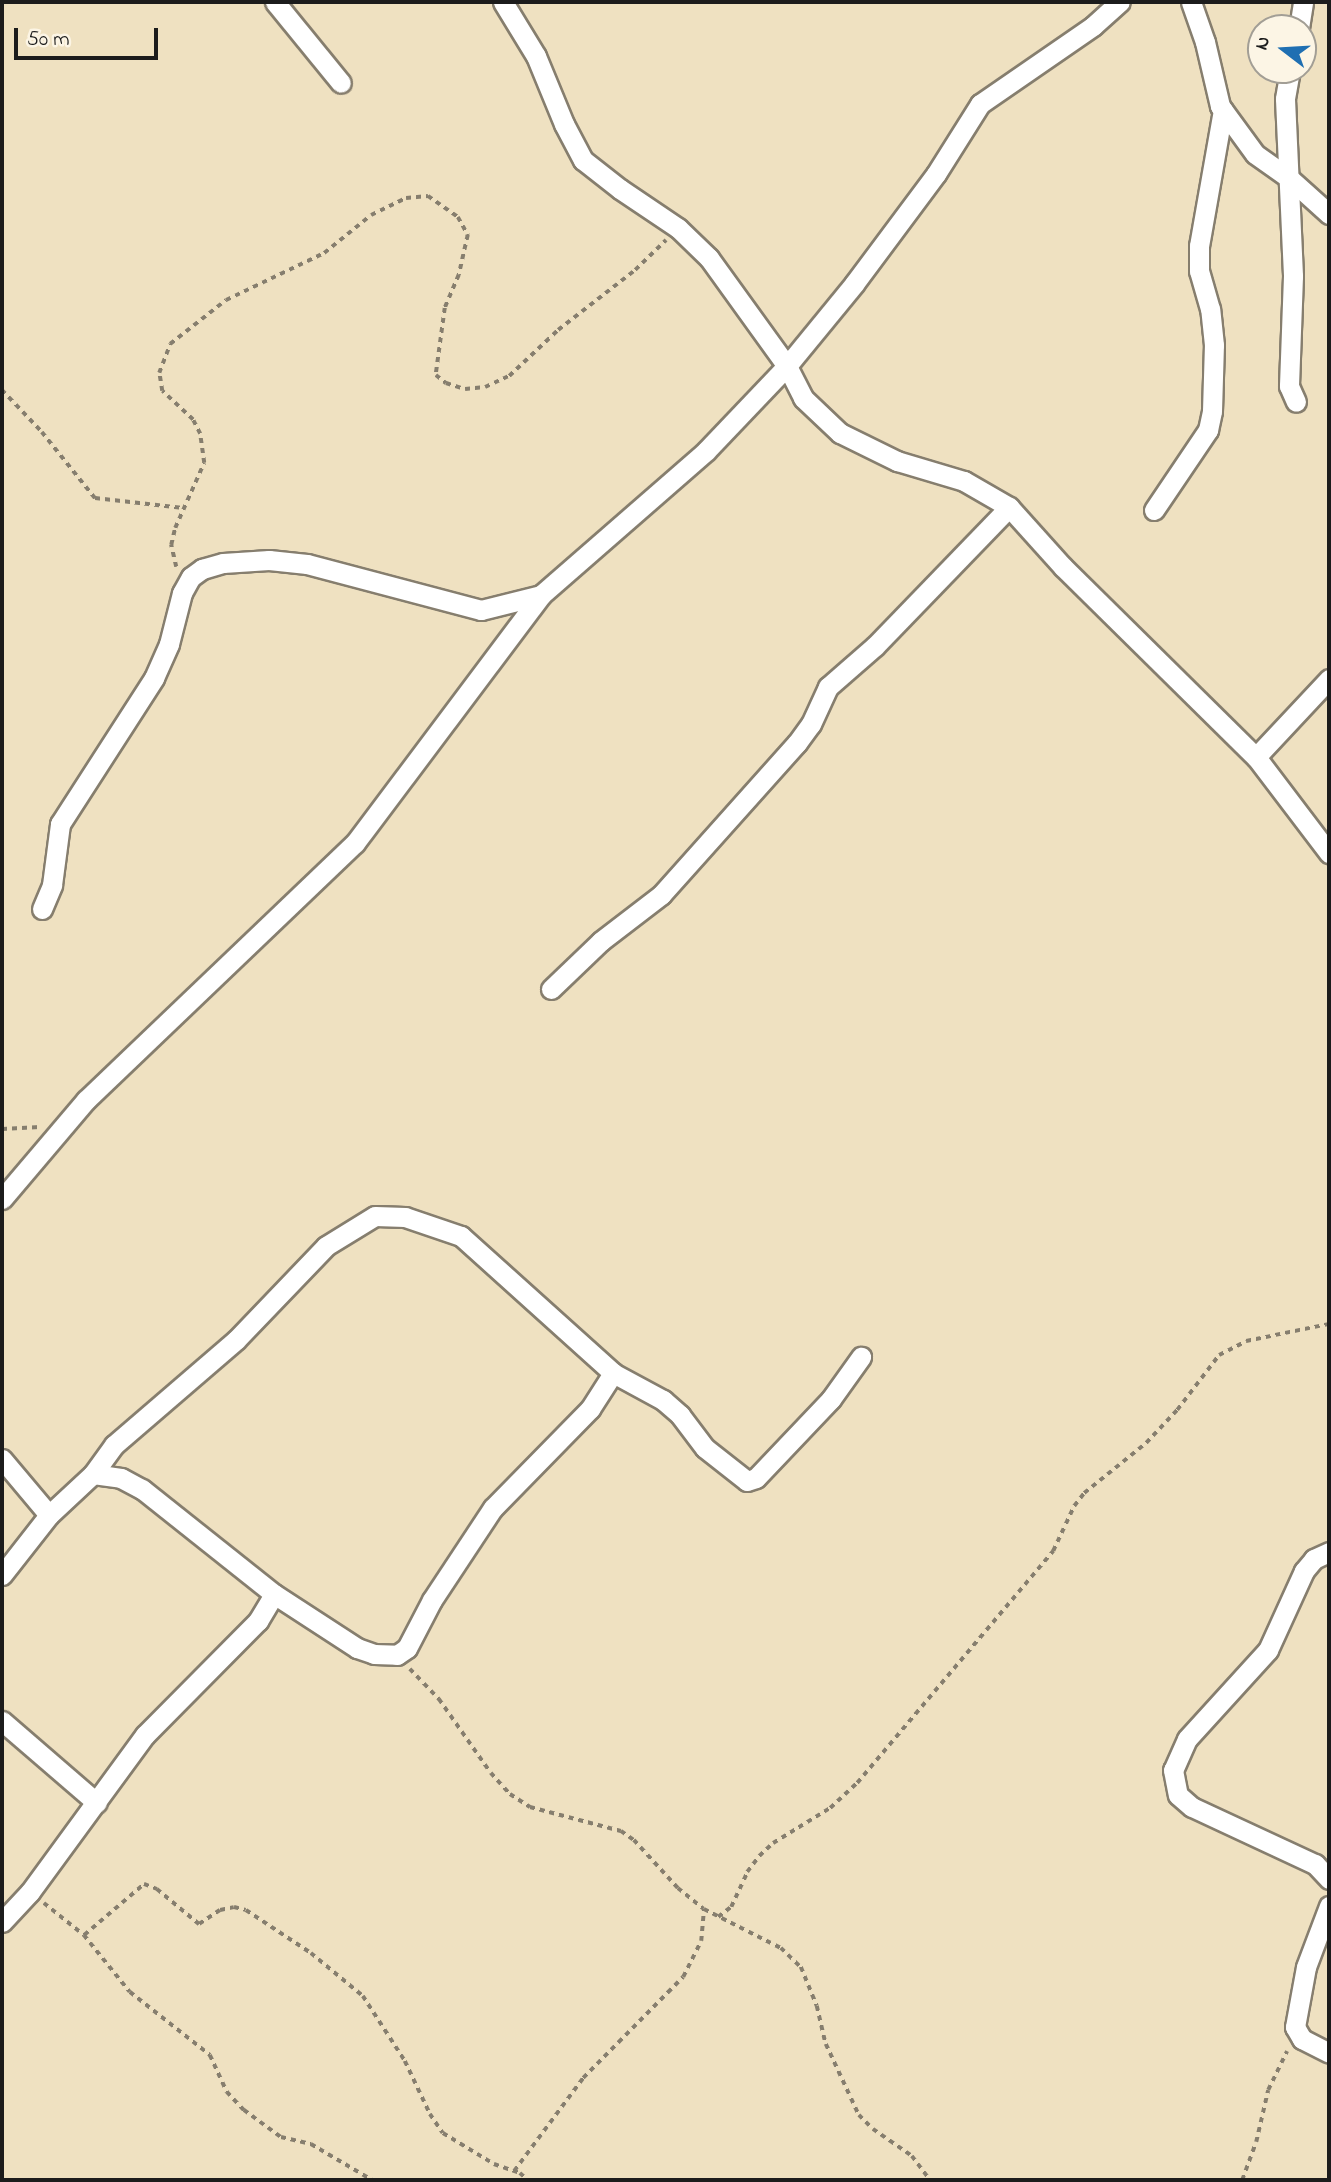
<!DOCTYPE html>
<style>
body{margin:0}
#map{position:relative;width:1331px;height:2182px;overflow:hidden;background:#efe1c1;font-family:"Indie Flower",sans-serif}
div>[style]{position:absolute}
.path>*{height:3.5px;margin-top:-1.75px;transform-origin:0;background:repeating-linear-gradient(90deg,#867e6e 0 5px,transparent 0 10px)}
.roads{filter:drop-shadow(2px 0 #867e6e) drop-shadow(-2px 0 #867e6e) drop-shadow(0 2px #867e6e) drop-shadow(0 -2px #867e6e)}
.minor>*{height:19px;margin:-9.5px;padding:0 9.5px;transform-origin:9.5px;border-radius:9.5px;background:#fff}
span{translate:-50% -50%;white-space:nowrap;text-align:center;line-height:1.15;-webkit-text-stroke:7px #fcf5e5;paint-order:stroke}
.frame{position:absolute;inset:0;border:4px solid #1c1c1c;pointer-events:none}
.north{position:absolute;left:1247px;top:14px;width:70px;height:70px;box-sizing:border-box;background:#fcf5e5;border:2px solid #a29e95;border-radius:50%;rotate:287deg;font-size:19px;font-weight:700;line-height:28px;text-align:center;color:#1c1c1c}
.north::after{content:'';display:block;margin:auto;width:24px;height:32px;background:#1f6fb2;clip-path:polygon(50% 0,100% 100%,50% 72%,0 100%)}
.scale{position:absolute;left:14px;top:28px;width:144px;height:32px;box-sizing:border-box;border:4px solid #1c1c1c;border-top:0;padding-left:9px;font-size:21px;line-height:24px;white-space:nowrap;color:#1c1c1c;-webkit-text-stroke:5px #fcf5e5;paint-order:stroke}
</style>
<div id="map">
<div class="path">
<i style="left:2px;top:390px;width:58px;rotate:46.4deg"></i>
<i style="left:42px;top:432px;width:85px;rotate:51.2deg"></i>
<i style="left:95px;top:498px;width:89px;rotate:6.5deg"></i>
<i style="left:176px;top:567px;width:23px;rotate:-103deg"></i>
<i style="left:171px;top:545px;width:17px;rotate:-77deg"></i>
<i style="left:175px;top:528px;width:71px;rotate:-66deg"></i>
<i style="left:204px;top:463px;width:29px;rotate:-98deg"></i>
<i style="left:200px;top:434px;width:16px;rotate:-117deg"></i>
<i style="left:193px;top:420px;width:42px;rotate:-136.9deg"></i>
<i style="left:162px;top:391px;width:18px;rotate:-99deg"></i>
<i style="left:159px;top:373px;width:31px;rotate:-69deg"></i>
<i style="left:170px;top:344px;width:71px;rotate:-38.2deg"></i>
<i style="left:226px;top:300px;width:109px;rotate:-25.6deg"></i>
<i style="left:324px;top:253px;width:60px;rotate:-39deg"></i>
<i style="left:371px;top:215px;width:39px;rotate:-26deg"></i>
<i style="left:406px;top:198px;width:22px;rotate:-5deg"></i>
<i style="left:428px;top:196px;width:37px;rotate:35deg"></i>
<i style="left:458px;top:217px;width:21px;rotate:61deg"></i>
<i style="left:468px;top:235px;width:41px;rotate:102.7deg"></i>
<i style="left:459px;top:275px;width:36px;rotate:113deg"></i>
<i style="left:445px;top:308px;width:68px;rotate:97.7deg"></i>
<i style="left:436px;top:375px;width:13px;rotate:39deg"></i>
<i style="left:446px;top:383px;width:20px;rotate:18deg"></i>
<i style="left:465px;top:389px;width:20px;rotate:-6deg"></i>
<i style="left:485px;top:387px;width:26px;rotate:-25deg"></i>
<i style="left:509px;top:376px;width:67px;rotate:-43.2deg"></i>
<i style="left:558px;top:330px;width:98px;rotate:-37.9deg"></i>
<i style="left:635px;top:270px;width:43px;rotate:-44.1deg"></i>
<i style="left:2px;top:1129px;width:38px;rotate:-3deg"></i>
<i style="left:410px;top:1669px;width:42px;rotate:46deg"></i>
<i style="left:439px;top:1699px;width:90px;rotate:54.9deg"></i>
<i style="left:491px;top:1773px;width:28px;rotate:48deg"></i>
<i style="left:510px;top:1794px;width:24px;rotate:33deg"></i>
<i style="left:530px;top:1807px;width:94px;rotate:14.8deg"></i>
<i style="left:621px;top:1831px;width:16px;rotate:35deg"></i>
<i style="left:634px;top:1840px;width:65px;rotate:47.5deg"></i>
<i style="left:678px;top:1888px;width:33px;rotate:39deg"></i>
<i style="left:704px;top:1909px;width:86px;rotate:26.9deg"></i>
<i style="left:781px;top:1948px;width:28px;rotate:44deg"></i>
<i style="left:801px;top:1967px;width:42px;rotate:67.7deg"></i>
<i style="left:817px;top:2006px;width:39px;rotate:77deg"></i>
<i style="left:826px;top:2044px;width:78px;rotate:65.1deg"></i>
<i style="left:859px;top:2115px;width:20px;rotate:45deg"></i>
<i style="left:873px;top:2129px;width:47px;rotate:34.7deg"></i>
<i style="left:912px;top:2156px;width:30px;rotate:53deg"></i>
<i style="left:44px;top:1903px;width:51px;rotate:38.7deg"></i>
<i style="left:84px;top:1935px;width:73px;rotate:51.1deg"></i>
<i style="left:130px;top:1992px;width:102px;rotate:38.2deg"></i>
<i style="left:210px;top:2055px;width:41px;rotate:65.3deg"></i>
<i style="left:227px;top:2092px;width:25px;rotate:47deg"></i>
<i style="left:244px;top:2110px;width:46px;rotate:36.1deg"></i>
<i style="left:281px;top:2137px;width:31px;rotate:13deg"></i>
<i style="left:311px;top:2144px;width:71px;rotate:30.5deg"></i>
<i style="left:718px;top:1917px;width:16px;rotate:-38deg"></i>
<i style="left:731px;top:1907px;width:38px;rotate:-65deg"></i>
<i style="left:747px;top:1872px;width:20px;rotate:-53deg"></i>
<i style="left:759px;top:1856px;width:19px;rotate:-43deg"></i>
<i style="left:773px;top:1843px;width:67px;rotate:-31.6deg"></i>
<i style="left:830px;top:1808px;width:37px;rotate:-43deg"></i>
<i style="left:857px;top:1783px;width:304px;rotate:-49.8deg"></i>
<i style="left:1053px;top:1551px;width:50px;rotate:-65deg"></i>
<i style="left:1074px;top:1506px;width:16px;rotate:-52deg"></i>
<i style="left:1084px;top:1493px;width:80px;rotate:-38.9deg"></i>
<i style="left:1146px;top:1443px;width:45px;rotate:-46.8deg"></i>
<i style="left:1177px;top:1410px;width:69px;rotate:-52.6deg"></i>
<i style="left:1219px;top:1355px;width:30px;rotate:-27deg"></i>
<i style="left:1246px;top:1341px;width:85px;rotate:-11.6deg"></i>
<i style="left:84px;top:1935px;width:79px;rotate:-40.4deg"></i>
<i style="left:144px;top:1884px;width:14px;rotate:21deg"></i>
<i style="left:157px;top:1889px;width:55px;rotate:39.8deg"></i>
<i style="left:199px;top:1924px;width:25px;rotate:-34deg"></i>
<i style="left:220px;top:1910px;width:14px;rotate:-12deg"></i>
<i style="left:234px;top:1907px;width:12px;rotate:14deg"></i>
<i style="left:246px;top:1910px;width:78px;rotate:33.5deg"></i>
<i style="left:311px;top:1953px;width:67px;rotate:39.6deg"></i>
<i style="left:363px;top:1996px;width:77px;rotate:57.1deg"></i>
<i style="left:405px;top:2061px;width:59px;rotate:64.7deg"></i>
<i style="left:430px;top:2114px;width:23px;rotate:56deg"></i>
<i style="left:443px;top:2133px;width:60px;rotate:31.3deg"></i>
<i style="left:494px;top:2164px;width:28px;rotate:19deg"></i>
<i style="left:520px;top:2173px;width:11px;rotate:41deg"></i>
<i style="left:514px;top:2171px;width:116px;rotate:-53.4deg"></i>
<i style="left:583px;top:2078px;width:142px;rotate:-45.3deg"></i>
<i style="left:683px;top:1977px;width:40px;rotate:-63.4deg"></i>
<i style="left:701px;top:1941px;width:32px;rotate:-85deg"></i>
<i style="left:1242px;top:2180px;width:40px;rotate:-69.8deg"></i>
<i style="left:1256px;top:2142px;width:53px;rotate:-77deg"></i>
<i style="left:1268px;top:2090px;width:43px;rotate:-64deg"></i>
</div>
<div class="roads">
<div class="minor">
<i style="left:275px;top:2px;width:104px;rotate:50.8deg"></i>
<i style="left:503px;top:2px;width:63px;rotate:58.6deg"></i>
<i style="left:536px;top:56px;width:74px;rotate:67.6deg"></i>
<i style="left:564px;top:124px;width:41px;rotate:62.2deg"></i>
<i style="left:583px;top:160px;width:47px;rotate:38.1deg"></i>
<i style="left:620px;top:189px;width:70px;rotate:33.9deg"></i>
<i style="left:678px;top:228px;width:43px;rotate:44.1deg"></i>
<i style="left:709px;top:258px;width:133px;rotate:54.2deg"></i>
<i style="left:787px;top:366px;width:36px;rotate:63deg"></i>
<i style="left:803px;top:398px;width:51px;rotate:43.4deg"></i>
<i style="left:840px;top:433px;width:64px;rotate:26.2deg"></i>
<i style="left:897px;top:461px;width:70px;rotate:16.6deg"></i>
<i style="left:964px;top:481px;width:52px;rotate:30deg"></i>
<i style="left:1009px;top:507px;width:81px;rotate:48deg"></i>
<i style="left:1063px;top:567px;width:271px;rotate:44.6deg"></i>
<i style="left:1256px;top:757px;width:121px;rotate:52.8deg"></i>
<i style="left:1191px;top:2px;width:42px;rotate:70.7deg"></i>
<i style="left:1205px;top:42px;width:66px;rotate:76.8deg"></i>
<i style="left:1220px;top:106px;width:59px;rotate:53.9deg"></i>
<i style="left:1255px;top:154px;width:42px;rotate:35.2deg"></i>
<i style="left:1289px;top:178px;width:54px;rotate:42deg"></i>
<i style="left:1299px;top:28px;width:26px;rotate:-81deg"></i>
<i style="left:1290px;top:70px;width:29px;rotate:100deg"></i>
<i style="left:1285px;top:99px;width:177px;rotate:87.4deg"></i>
<i style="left:1293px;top:276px;width:110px;rotate:92.1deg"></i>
<i style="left:1289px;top:386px;width:17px;rotate:66deg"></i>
<i style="left:1154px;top:510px;width:97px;rotate:-56deg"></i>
<i style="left:1208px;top:430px;width:19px;rotate:-78deg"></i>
<i style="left:1212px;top:411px;width:66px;rotate:-88.3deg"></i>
<i style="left:1214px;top:345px;width:36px;rotate:-96deg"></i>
<i style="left:1210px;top:309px;width:40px;rotate:-106deg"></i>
<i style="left:1199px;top:271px;width:25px;rotate:-90deg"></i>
<i style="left:1199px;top:246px;width:138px;rotate:-80deg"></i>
<i style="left:1256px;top:757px;width:107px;rotate:-46.9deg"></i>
<i style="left:42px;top:909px;width:26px;rotate:-67deg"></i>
<i style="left:52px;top:885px;width:62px;rotate:-82.5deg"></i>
<i style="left:60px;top:824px;width:174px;rotate:-57.2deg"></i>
<i style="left:154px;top:678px;width:37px;rotate:-66deg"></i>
<i style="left:169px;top:644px;width:53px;rotate:-75.7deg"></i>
<i style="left:182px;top:593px;width:18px;rotate:-61deg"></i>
<i style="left:191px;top:577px;width:14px;rotate:-36deg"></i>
<i style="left:202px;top:569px;width:22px;rotate:-16deg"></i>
<i style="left:223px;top:563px;width:46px;rotate:-3.7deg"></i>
<i style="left:269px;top:560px;width:38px;rotate:6deg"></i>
<i style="left:307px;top:564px;width:180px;rotate:14.8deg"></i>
<i style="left:481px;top:610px;width:62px;rotate:-14deg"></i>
<i style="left:551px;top:989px;width:69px;rotate:-43.8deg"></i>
<i style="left:601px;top:941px;width:76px;rotate:-37.5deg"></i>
<i style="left:661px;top:895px;width:204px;rotate:-48.2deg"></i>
<i style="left:797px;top:743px;width:24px;rotate:-54deg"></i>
<i style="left:811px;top:724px;width:41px;rotate:-65.3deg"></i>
<i style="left:828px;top:687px;width:62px;rotate:-41.1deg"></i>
<i style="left:875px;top:646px;width:193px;rotate:-46deg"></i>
<i style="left:2px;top:1199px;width:130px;rotate:-49.7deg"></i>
<i style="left:86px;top:1100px;width:372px;rotate:-43.7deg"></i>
<i style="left:355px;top:843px;width:310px;rotate:-53.1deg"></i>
<i style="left:541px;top:595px;width:219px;rotate:-41.1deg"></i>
<i style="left:706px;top:451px;width:117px;rotate:-46.4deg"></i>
<i style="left:787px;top:366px;width:106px;rotate:-50.7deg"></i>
<i style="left:854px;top:284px;width:137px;rotate:-53.3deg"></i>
<i style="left:936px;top:174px;width:83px;rotate:-57.8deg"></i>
<i style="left:980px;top:104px;width:137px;rotate:-34.6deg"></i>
<i style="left:1093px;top:26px;width:36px;rotate:-42deg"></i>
<i style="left:2px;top:1459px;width:73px;rotate:50deg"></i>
<i style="left:93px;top:1474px;width:28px;rotate:8deg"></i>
<i style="left:121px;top:1478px;width:24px;rotate:28deg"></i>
<i style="left:142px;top:1489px;width:169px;rotate:38.5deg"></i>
<i style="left:274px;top:1594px;width:99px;rotate:33deg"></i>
<i style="left:357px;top:1648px;width:18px;rotate:19deg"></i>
<i style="left:374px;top:1654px;width:23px;rotate:2deg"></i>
<i style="left:397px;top:1655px;width:12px;rotate:-35deg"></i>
<i style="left:407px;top:1648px;width:54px;rotate:-62.5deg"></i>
<i style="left:432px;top:1600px;width:110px;rotate:-56.5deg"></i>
<i style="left:493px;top:1508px;width:139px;rotate:-45.6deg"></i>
<i style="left:590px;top:1409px;width:43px;rotate:-57.4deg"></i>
<i style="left:1329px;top:1552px;width:17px;rotate:155deg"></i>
<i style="left:1314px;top:1559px;width:16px;rotate:130deg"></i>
<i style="left:1304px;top:1571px;width:87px;rotate:114.5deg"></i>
<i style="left:1268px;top:1650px;width:120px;rotate:132.3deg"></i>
<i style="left:1187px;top:1739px;width:34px;rotate:114deg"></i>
<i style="left:1173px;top:1770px;width:25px;rotate:79deg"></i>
<i style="left:1178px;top:1795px;width:18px;rotate:41deg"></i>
<i style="left:1192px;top:1807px;width:136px;rotate:24.9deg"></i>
<i style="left:1315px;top:1864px;width:21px;rotate:47deg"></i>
<i style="left:2px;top:1575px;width:76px;rotate:-51.9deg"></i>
<i style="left:49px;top:1515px;width:60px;rotate:-43deg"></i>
<i style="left:93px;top:1474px;width:36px;rotate:-54deg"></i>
<i style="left:114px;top:1445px;width:161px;rotate:-40.7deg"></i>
<i style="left:236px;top:1340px;width:130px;rotate:-46.2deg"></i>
<i style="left:326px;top:1246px;width:57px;rotate:-31.5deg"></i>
<i style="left:375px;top:1216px;width:30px;rotate:2deg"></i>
<i style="left:405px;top:1217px;width:59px;rotate:18.7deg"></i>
<i style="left:461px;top:1236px;width:205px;rotate:42deg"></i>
<i style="left:613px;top:1373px;width:57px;rotate:28.4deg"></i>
<i style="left:663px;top:1400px;width:23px;rotate:41deg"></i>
<i style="left:680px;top:1415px;width:41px;rotate:52.9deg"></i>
<i style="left:705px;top:1448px;width:53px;rotate:38.2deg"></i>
<i style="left:747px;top:1481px;width:9px;rotate:-18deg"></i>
<i style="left:756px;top:1478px;width:109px;rotate:-46.5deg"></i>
<i style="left:831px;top:1399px;width:52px;rotate:-54.5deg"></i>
<i style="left:2px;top:1721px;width:125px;rotate:40.8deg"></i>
<i style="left:1329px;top:1906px;width:65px;rotate:110.7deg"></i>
<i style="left:1306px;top:1967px;width:61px;rotate:100.4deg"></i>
<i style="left:1295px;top:2027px;width:14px;rotate:60deg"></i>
<i style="left:1302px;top:2039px;width:30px;rotate:27deg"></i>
<i style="left:2px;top:1922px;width:41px;rotate:-47deg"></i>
<i style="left:30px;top:1892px;width:195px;rotate:-53.8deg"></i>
<i style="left:145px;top:1735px;width:161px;rotate:-45.3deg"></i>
<i style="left:258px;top:1621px;width:31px;rotate:-59deg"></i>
</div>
</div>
<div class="frame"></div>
<div class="north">N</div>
<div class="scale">50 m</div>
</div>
